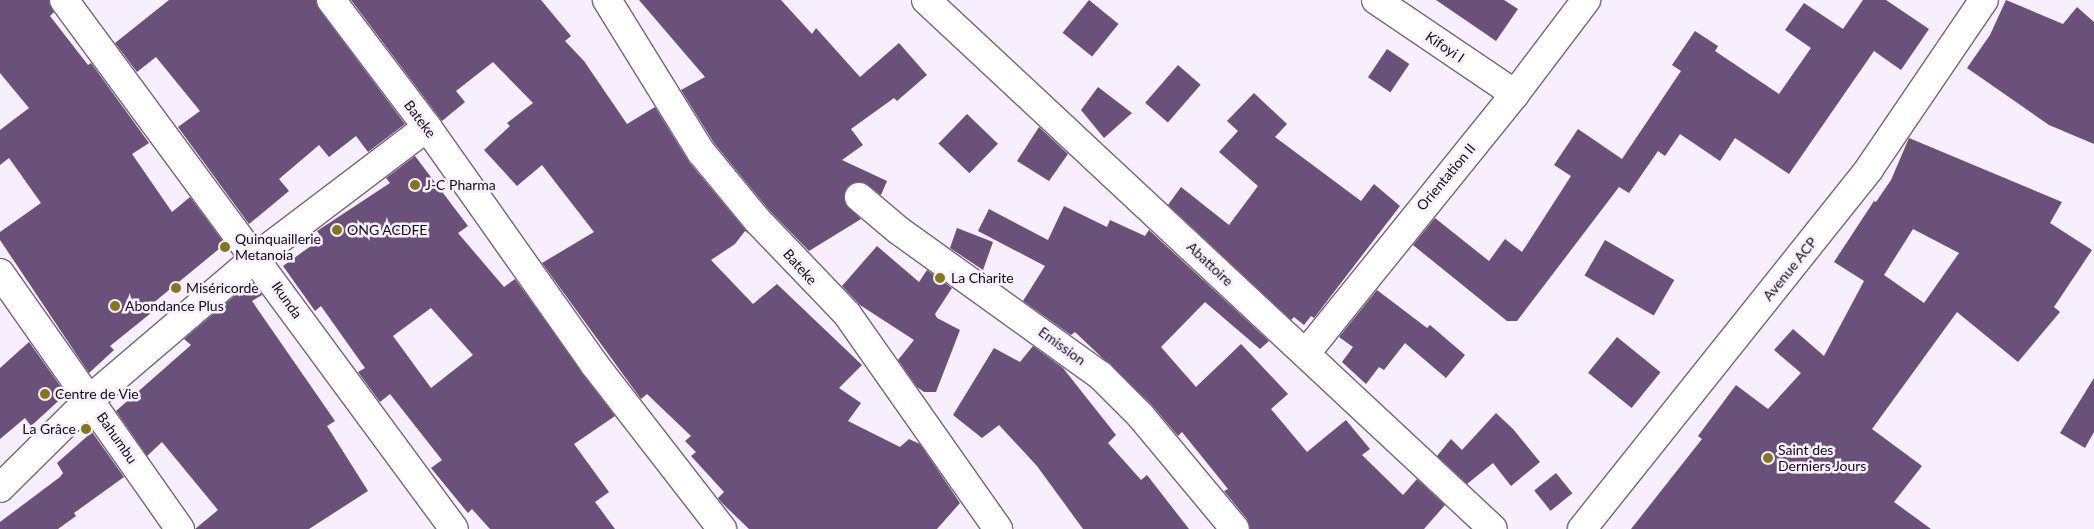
<!DOCTYPE html>
<meta charset="utf-8">
<style>
body{margin:0}
#map{position:relative;width:2094px;height:529px;overflow:hidden;background:#f7eefe;font-family:Lato,sans-serif}
div>[style]{position:absolute}
.building>*{inset:0;background:#69517a;transform-origin:0 0}
.roads{filter:drop-shadow(1px 0 #73697a) drop-shadow(-1px 0 #73697a) drop-shadow(0 1px #73697a) drop-shadow(0 -1px #73697a)}
.minor>*{height:28px;margin:-14px;padding:0 14px;transform-origin:14px;border-radius:14px;background:#fff}
.dots>*{width:14px;height:14px;translate:-50% -50%;box-sizing:border-box;border:2px solid #f7eefe;border-radius:50%}
span{translate:-50% -50%;white-space:nowrap;text-align:center;line-height:1.15;-webkit-text-stroke:5px #f7eefe;paint-order:stroke}
.street-label{font-size:14px;color:#100d13}
.poi-label{font-size:14px;color:#100d13}
.left{translate:0 -50%;text-align:left}
.right{translate:-100% -50%;text-align:right}
</style>
<div id="map">
<div class="building">
<i style="clip-path:polygon(0 0,49px 0,54px 12px,50px 16px,88px 65px,91px 63px,149px 143px,132px 154px,172px 212px,190px 197px,225px 244px,152px 304px,156px 309px,110px 346px,114px 350px,89px 373px,0 240px,0 232px,41px 203px,9px 158px,0 165px,0 130px,29px 108px,0 73px)"></i>
<i style="clip-path:polygon(169px 0,316px 0,319px 9px,405px 124px,368px 152px,356px 136px,329px 157px,319px 145px,279px 179px,289px 191px,249px 224px,178px 127px,200px 111px,156px 57px,137px 72px,115px 43px)"></i>
<i style="clip-path:polygon(351px 0,541px 0,571px 36px,565px 41px,584px 61px,627px 124px,655px 107px,689px 162px,749px 234px,745px 231px,735px 244px,711px 260px,753px 304px,777px 284px,862px 365px,839px 388px,861px 403px,848px 421px,900px 447px,909px 439px,920px 444px,960px 503px,937px 529px,749px 529px,721px 502px,718px 498px,724px 492px,691px 456px,696px 452px,685px 441px,691px 436px,647px 394px,641px 399px,542px 263px,594px 232px,542px 165px,517px 186px,484px 150px,510px 126px,507px 123px,533px 103px,493px 62px,456px 91px,465px 102px,442px 121px)"></i>
<i style="clip-path:polygon(639px 0,781px 0,812px 34px,816px 28px,860px 77px,899px 43px,927px 75px,897px 101px,894px 98px,851px 129px,863px 145px,842px 160px,887px 181px,881px 195px,862px 182px,847px 187px,845px 203px,861px 219px,809px 251px,769px 210px,714px 143px,681px 90px,705px 77px)"></i>
<i style="left:1089px;top:0;width:38px;height:42px;rotate:39deg"></i>
<i style="clip-path:polygon(1436px 0,1504px 0,1518px 9px,1496px 41px)"></i>
<i style="clip-path:polygon(1863px 0,1886px 0,1929px 29px,1901px 70px,1874px 51px,1789px 174px,1735px 138px,1720px 161px,1680px 134px,1665px 156px,1658px 151px,1629px 193px,1619px 187px,1517px 321px,1507px 321px,1413px 245px,1435px 218px,1489px 261px,1505px 239px,1522px 252px,1571px 176px,1554px 165px,1578px 129px,1622px 159px,1681px 71px,1672px 65px,1695px 31px,1718px 46px,1715px 51px,1779px 94px,1811px 48px,1785px 30px,1804px 3px,1843px 29px)"></i>
<i style="clip-path:polygon(2006px 0,2063px 24px,2077px 7px,2094px 22px,2094px 144px,2049px 125px,1967px 68px,1990px 35px)"></i>
<i style="left:1387px;top:49px;width:27px;height:34px;rotate:34deg"></i>
<i style="left:1178px;top:65px;width:30px;height:50px;rotate:41deg"></i>
<i style="clip-path:polygon(1098px 87px,1132px 113px,1104px 138px,1081px 110px)"></i>
<i style="clip-path:polygon(1254px 93px,1287px 124px,1275px 137px,1361px 201px,1374px 184px,1400px 206px,1314px 318px,1311px 316px,1304px 325px,1294px 317px,1291px 320px,1168px 205px,1181px 187px,1229px 225px,1258px 186px,1219px 152px,1238px 131px,1227px 121px)"></i>
<i style="left:967px;top:114px;width:43px;height:41px;rotate:44deg"></i>
<i style="clip-path:polygon(1039px 127px,1068px 154px,1049px 181px,1017px 161px)"></i>
<i style="clip-path:polygon(evenodd,1909px 138px,2062px 202px,2050px 223px,2092px 250px,2054px 307px,2060px 312px,2018px 362px,1957px 312px,1872px 429px,1922px 466px,1894px 502px,1931px 529px,1631px 529px,1702px 439px,1698px 436px,1736px 385px,1768px 409px,1801px 373px,1774px 350px,1793px 329px,1824px 356px,1864px 281px,1834px 262px,1874px 201px,1876px 202px,1891px 180px,1909px 138px,1913px 229px,1959px 253px,1924px 303px,1884px 275px,1913px 229px)"></i>
<i style="clip-path:polygon(evenodd,415px 156px,468px 226px,458px 233px,504px 287px,515px 279px,615px 416px,574px 444px,609px 492px,595px 502px,615px 529px,490px 529px,472px 509px,468px 513px,431px 468px,442px 460px,390px 394px,380px 402px,358px 372px,365px 368px,321px 306px,315px 311px,283px 266px,322px 238px,317px 231px,390px 183px,386px 178px,415px 156px,431px 308px,473px 355px,431px 388px,393px 336px,431px 308px)"></i>
<i style="clip-path:polygon(1064px 206px,1107px 227px,1110px 220px,1145px 236px,1149px 230px,1269px 341px,1260px 349px,1205px 302px,1161px 347px,1196px 387px,1241px 344px,1288px 394px,1271px 409px,1307px 452px,1346px 420px,1370px 449px,1362px 455px,1403px 495px,1417px 479px,1445px 505px,1424px 529px,1250px 529px,1247px 519px,1224px 491px,1228px 489px,1182px 432px,1178px 436px,1151px 404px,1075px 332px,1071px 335px,1023px 301px,1045px 266px,978px 231px,989px 209px,1048px 240px)"></i>
<i style="clip-path:polygon(957px 228px,993px 242px,983px 270px,950px 248px)"></i>
<i style="left:1605px;top:240px;width:80px;height:41px;rotate:30deg"></i>
<i style="clip-path:polygon(877px 246px,919px 282px,927px 270px,952px 288px,935px 314px,937px 318px,960px 330px,936px 392px,924px 392px,917px 387px,898px 360px,914px 340px,860px 305px,842px 286px)"></i>
<i style="clip-path:polygon(252px 281px,262px 295px,252px 301px,335px 421px,327px 426px,368px 491px,309px 529px,195px 529px,218px 510px,162px 442px,147px 456px,116px 411px,191px 345px,184px 339px)"></i>
<i style="clip-path:polygon(1377px 290px,1427px 328px,1430px 325px,1465px 355px,1446px 378px,1405px 343px,1384px 370px,1379px 367px,1366px 384px,1342px 362px,1353px 347px,1339px 337px)"></i>
<i style="left:1617px;top:337px;width:56px;height:46px;rotate:39deg"></i>
<i style="clip-path:polygon(29px 342px,66px 394px,31px 426px,25px 418px,0 439px,0 368px)"></i>
<i style="clip-path:polygon(1033px 346px,1063px 368px,1116px 435px,1108px 443px,1141px 480px,1147px 475px,1189px 529px,1083px 529px,1037px 466px,999px 425px,982px 438px,953px 415px,994px 348px,1020px 362px)"></i>
<i style="clip-path:polygon(2094px 378px,2094px 432px,2085px 448px,2060px 433px)"></i>
<i style="clip-path:polygon(1496px 413px,1513px 429px,1540px 462px,1511px 486px,1493px 463px,1467px 484px,1437px 456px,1451px 439px,1462px 450px)"></i>
<i style="clip-path:polygon(92px 432px,124px 477px,74px 513px,76px 516px,58px 529px,0 529px,0 522px,60px 477px,63px 473px,57px 463px)"></i>
<i style="left:1556px;top:473px;width:26px;height:28px;rotate:51deg"></i>
</div>
<div class="roads">
<div class="minor">
<i style="left:64px;top:0;width:657px;rotate:53.6deg"></i>
<i style="left:331px;top:0;width:159px;rotate:52.9deg"></i>
<i style="left:427px;top:127px;width:290px;rotate:54.8deg"></i>
<i style="left:594px;top:364px;width:209px;rotate:52.2deg"></i>
<i style="left:607px;top:0;width:179px;rotate:58.3deg"></i>
<i style="left:701px;top:152px;width:88px;rotate:50.5deg"></i>
<i style="left:757px;top:220px;width:130px;rotate:46.2deg"></i>
<i style="left:847px;top:314px;width:263px;rotate:54.9deg"></i>
<i style="left:926px;top:0;width:775px;rotate:43.01deg"></i>
<i style="left:1376px;top:0;width:168px;rotate:34.1deg"></i>
<i style="left:859px;top:197px;width:51px;rotate:40.2deg"></i>
<i style="left:898px;top:230px;width:249px;rotate:35.7deg"></i>
<i style="left:1100px;top:375px;width:57px;rotate:45deg"></i>
<i style="left:1140px;top:415px;width:148px;rotate:50.2deg"></i>
<i style="left:0;top:273px;width:313px;rotate:54.9deg"></i>
<i style="left:1306px;top:353px;width:333px;rotate:-51.1deg"></i>
<i style="left:1515px;top:94px;width:118px;rotate:-52.9deg"></i>
<i style="left:0;top:488px;width:127px;rotate:-44.7deg"></i>
<i style="left:90px;top:399px;width:218px;rotate:-40.5deg"></i>
<i style="left:256px;top:257px;width:215px;rotate:-37.2deg"></i>
<i style="left:1582px;top:529px;width:460px;rotate:-51.4deg"></i>
<i style="left:1869px;top:169px;width:204px;rotate:-55.8deg"></i>
</div>
</div>
<div class="dots">
<i style="left:415px;top:185px;background:#84761a"></i>
<i style="left:337px;top:230px;background:#84761a"></i>
<i style="left:225px;top:247px;background:#84761a"></i>
<i style="left:940px;top:278px;background:#84761a"></i>
<i style="left:176px;top:288px;background:#84761a"></i>
<i style="left:115px;top:306px;background:#84761a"></i>
<i style="left:45px;top:394px;background:#84761a"></i>
<i style="left:86px;top:429px;background:#84761a"></i>
<i style="left:1768px;top:458px;background:#84761a"></i>
</div>
<div class="street-label">
<span style="left:1445px;top:47px;rotate:34deg">Kifoyi I</span>
<span style="left:420px;top:119px;rotate:53deg">Bateke</span>
<span style="left:1446px;top:177px;rotate:-50deg">Orientation II</span>
<span style="left:1210px;top:264px;rotate:43deg">Abattoire</span>
<span style="left:800px;top:267px;rotate:48deg">Bateke</span>
<span style="left:1790px;top:269px;rotate:-51deg">Avenue ACP</span>
<span style="left:287px;top:300px;rotate:55deg">Ikunda</span>
<span style="left:1062px;top:346px;rotate:36deg">Emission</span>
<span style="left:117px;top:438px;rotate:55deg">Bahumbu</span>
</div>
<div class="poi-label">
<span class="left" style="left:425px;top:185px">J-C Pharma</span>
<span class="left" style="left:347px;top:230px">ONG ACDFE</span>
<span class="left" style="left:235px;top:247px">Quinquaillerie<br>Metanoia</span>
<span class="left" style="left:951px;top:278px">La Charite</span>
<span class="left" style="left:186px;top:288px">Miséricorde</span>
<span class="left" style="left:125px;top:306px">Abondance Plus</span>
<span class="left" style="left:55px;top:394px">Centre de Vie</span>
<span class="right" style="left:76px;top:429px">La Grâce</span>
<span class="left" style="left:1778px;top:458px">Saint des<br>Derniers Jours</span>
</div>
</div>
